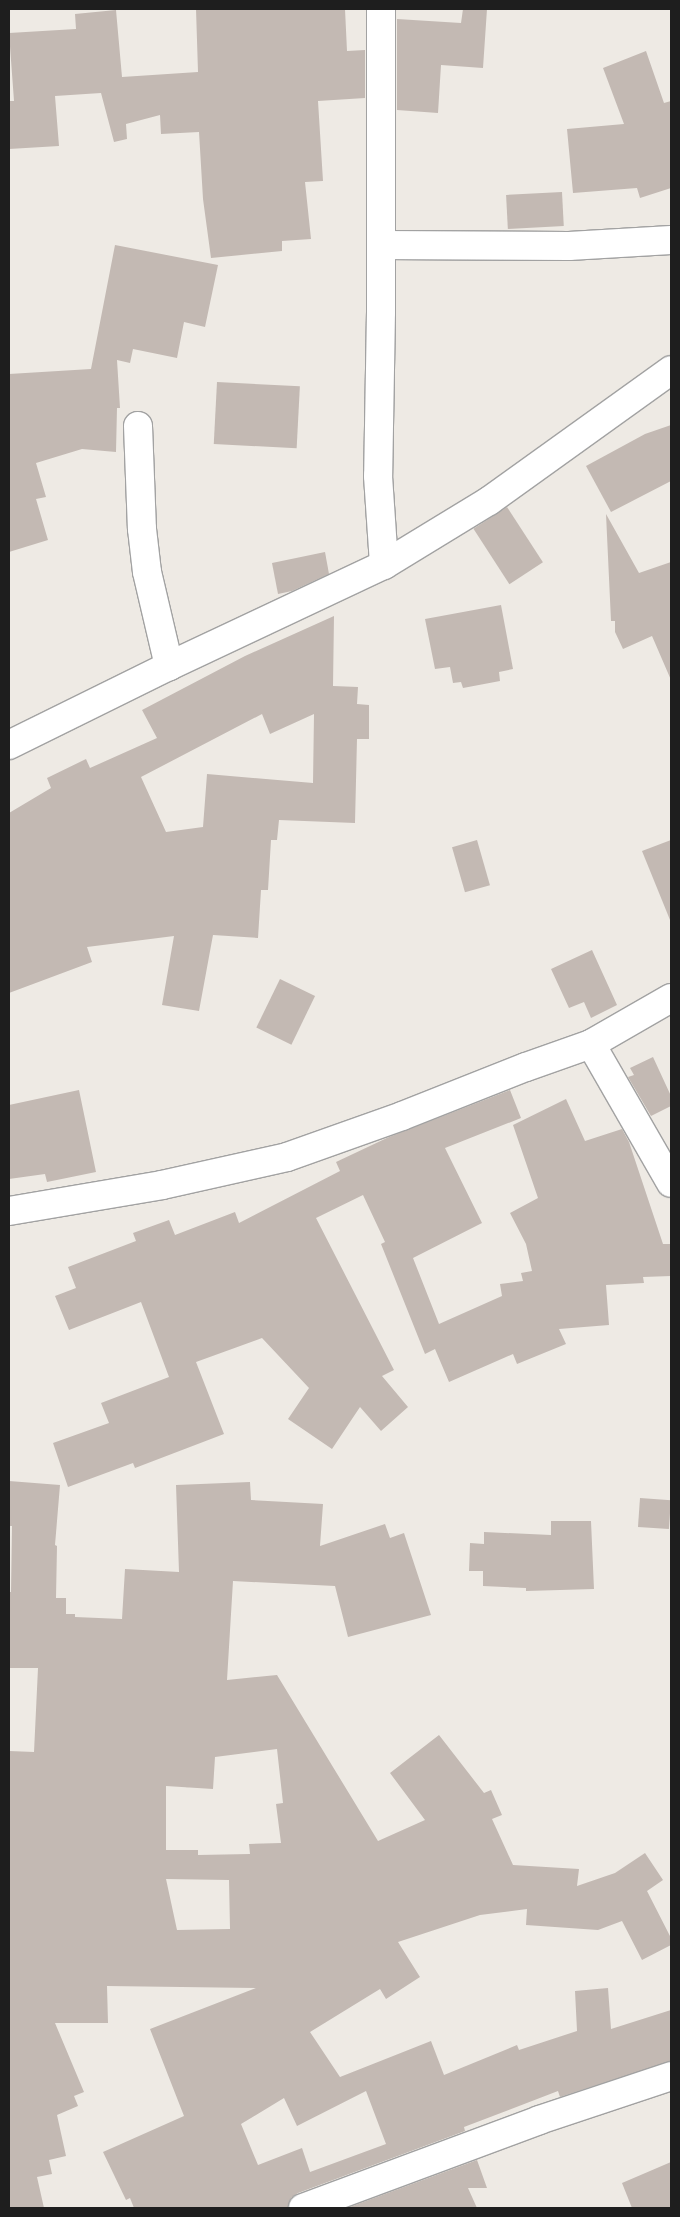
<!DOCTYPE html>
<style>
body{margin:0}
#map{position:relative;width:680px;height:2217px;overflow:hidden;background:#eeeae4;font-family:"IBM Plex Sans",sans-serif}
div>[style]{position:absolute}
.building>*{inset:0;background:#c3b9b3;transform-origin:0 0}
.roads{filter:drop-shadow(1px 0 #a2a2a2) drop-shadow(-1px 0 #a2a2a2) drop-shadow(0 1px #a2a2a2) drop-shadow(0 -1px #a2a2a2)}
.street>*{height:28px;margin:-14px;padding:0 14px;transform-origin:14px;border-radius:14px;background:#fff}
span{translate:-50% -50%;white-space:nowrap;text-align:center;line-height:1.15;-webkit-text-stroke:5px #fff;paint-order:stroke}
.frame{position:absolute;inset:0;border:10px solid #1e1e1e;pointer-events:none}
</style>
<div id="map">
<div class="building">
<i style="clip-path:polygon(196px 9px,345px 9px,347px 51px,365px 50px,365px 98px,318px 101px,323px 181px,305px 182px,311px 239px,282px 241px,282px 251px,211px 258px,203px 199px,199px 132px,161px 134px,160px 115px,126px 124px,127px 139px,114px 142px,101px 93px,55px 96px,59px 146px,9px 149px,9px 101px,14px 101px,9px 33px,76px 29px,75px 14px,116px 10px,122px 77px,198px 72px)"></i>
<i style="clip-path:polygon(463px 9px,487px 9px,483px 68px,441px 65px,438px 113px,397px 110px,397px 19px,461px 23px)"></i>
<i style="clip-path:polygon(646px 51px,664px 103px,671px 101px,671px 188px,640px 198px,637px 188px,573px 193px,567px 129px,624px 124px,603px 68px)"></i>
<i style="left:562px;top:192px;width:34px;height:56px;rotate:87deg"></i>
<i style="clip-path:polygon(115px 245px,218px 265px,205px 327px,184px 322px,177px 358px,133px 349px,130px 363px,117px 360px,120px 408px,117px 408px,116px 452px,82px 449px,36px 463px,46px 497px,36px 499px,48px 540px,9px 552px,9px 374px,91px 369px)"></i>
<i style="left:217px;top:382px;width:83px;height:62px;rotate:3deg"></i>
<i style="clip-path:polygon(671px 425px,671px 481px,611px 512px,586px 466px,645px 434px)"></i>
<i style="left:507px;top:507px;width:66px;height:40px;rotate:57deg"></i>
<i style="clip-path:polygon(606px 514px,639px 573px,671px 562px,671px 680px,652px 636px,623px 649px,615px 632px,615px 621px,611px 621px)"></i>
<i style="clip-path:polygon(325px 552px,329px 574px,292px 591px,278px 594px,272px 563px)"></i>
<i style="clip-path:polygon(501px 605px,513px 669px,499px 672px,500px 681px,463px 688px,461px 682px,453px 683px,450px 667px,435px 669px,425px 619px)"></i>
<i style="clip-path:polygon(evenodd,334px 616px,333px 686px,358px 687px,357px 704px,369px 705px,369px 739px,357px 739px,355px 823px,279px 820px,277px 840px,271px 840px,268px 890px,261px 890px,258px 938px,213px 935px,199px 1011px,162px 1005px,174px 936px,87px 947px,92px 962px,9px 993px,9px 813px,51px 788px,47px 778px,86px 759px,90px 768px,157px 738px,142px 710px,245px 656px,334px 616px,262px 714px,270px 734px,314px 714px,313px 783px,207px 774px,203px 827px,166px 832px,141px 777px,262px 714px)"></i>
<i style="left:477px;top:840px;width:47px;height:26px;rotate:74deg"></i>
<i style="clip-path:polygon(671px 840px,671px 920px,670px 920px,642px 851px)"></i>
<i style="clip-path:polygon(592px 950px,617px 1005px,591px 1018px,584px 1002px,569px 1008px,551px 969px)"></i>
<i style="left:280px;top:979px;width:39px;height:54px;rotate:26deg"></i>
<i style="clip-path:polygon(653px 1057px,671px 1096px,671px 1106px,651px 1116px,628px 1077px,634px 1075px,630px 1068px)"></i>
<i style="clip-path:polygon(79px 1090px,96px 1172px,47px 1182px,45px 1174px,9px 1179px,9px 1105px)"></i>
<i style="clip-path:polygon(510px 1090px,521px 1118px,445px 1148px,482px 1223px,413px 1258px,439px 1324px,502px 1296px,500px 1284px,523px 1281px,521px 1273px,532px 1271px,526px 1244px,510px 1213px,538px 1198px,513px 1125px,566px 1099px,585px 1141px,622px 1129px,629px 1142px,663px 1244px,671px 1244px,671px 1276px,643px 1277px,644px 1283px,606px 1285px,609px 1325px,559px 1329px,566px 1344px,517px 1364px,513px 1354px,449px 1382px,435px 1349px,425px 1354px,381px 1244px,385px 1242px,363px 1195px,316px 1218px,394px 1370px,382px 1376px,408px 1407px,381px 1431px,360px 1407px,332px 1449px,288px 1419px,309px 1388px,262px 1338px,196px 1362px,224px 1434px,135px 1468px,133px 1463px,68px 1487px,53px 1443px,109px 1423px,101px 1403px,169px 1377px,141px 1302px,69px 1330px,55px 1296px,76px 1288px,68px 1267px,136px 1241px,133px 1233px,169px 1220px,175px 1235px,235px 1212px,239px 1223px,340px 1171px,336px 1162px,389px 1137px)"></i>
<i style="clip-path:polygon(evenodd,9px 1481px,60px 1485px,55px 1545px,57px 1546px,56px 1598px,66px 1598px,66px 1614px,75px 1614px,75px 1617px,122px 1619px,125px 1569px,179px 1572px,176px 1485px,250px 1482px,251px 1500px,323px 1504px,320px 1546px,385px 1524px,390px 1538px,404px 1533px,431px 1615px,348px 1637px,335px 1586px,233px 1581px,227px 1680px,277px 1675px,378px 1841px,425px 1820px,390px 1773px,439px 1735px,484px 1793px,491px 1790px,502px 1815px,492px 1819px,513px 1865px,579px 1869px,577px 1886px,615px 1873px,645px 1853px,663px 1880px,647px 1891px,671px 1938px,671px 1945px,642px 1960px,622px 1921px,598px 1930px,526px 1925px,527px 1909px,480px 1915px,398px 1942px,420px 1977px,386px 1999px,380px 1989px,310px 2032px,340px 2077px,431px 2041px,444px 2075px,517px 2045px,519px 2050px,577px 2031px,575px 1991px,608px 1988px,611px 2029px,671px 2010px,671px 2061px,560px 2097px,558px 2091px,464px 2127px,465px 2131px,298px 2193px,291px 2198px,288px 2208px,134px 2208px,130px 2198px,126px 2200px,103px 2152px,184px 2116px,150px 2029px,256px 1988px,107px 1986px,108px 2023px,55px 2023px,84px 2092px,74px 2096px,78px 2106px,57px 2115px,66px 2156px,49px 2160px,52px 2174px,37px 2177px,44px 2208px,9px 2208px,9px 1751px,34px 1752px,38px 1668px,9px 1668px,9px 1592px,11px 1592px,12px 1526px,9px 1526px,9px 1481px,277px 1749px,283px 1803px,276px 1804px,281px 1843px,249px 1844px,250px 1854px,198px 1855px,198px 1850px,166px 1850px,166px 1786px,213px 1789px,215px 1757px,277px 1749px,9px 1481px,166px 1879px,229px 1880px,230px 1929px,177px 1930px,166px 1879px,9px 1481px,366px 2091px,386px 2144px,310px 2172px,302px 2148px,258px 2165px,241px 2124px,284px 2098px,297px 2126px,366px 2091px)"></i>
<i style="left:640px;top:1498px;width:31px;height:29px;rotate:4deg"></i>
<i style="clip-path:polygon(551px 1521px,591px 1521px,594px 1589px,526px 1591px,526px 1588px,483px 1586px,483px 1571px,469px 1571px,470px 1543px,484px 1544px,484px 1532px,551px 1535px)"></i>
<i style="clip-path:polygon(477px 2160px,487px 2188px,468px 2188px,477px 2208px,347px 2208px)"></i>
<i style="clip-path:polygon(671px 2162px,671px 2208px,632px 2208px,622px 2183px)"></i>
</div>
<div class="roads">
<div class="street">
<i style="left:381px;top:9px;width:303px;rotate:90deg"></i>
<i style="left:381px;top:312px;width:164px;rotate:91deg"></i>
<i style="left:378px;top:476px;width:89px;rotate:86.1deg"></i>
<i style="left:381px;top:245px;width:188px;rotate:0.3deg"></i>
<i style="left:569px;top:246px;width:102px;rotate:-3.4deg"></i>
<i style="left:138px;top:426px;width:103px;rotate:87.8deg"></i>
<i style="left:142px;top:529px;width:43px;rotate:83.4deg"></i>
<i style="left:147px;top:572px;width:97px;rotate:76.8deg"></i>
<i style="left:9px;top:745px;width:178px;rotate:-26.3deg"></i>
<i style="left:169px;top:666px;width:238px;rotate:-25.2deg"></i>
<i style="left:384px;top:565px;width:123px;rotate:-31.4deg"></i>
<i style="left:489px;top:501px;width:224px;rotate:-35.7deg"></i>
<i style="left:591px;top:1044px;width:160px;rotate:60.1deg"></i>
<i style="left:9px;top:1211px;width:155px;rotate:-9.6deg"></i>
<i style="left:162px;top:1185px;width:128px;rotate:-12.6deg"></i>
<i style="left:287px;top:1157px;width:122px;rotate:-19.6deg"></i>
<i style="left:402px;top:1116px;width:133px;rotate:-21.6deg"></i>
<i style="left:526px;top:1067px;width:69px;rotate:-19.5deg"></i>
<i style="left:591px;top:1044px;width:92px;rotate:-29.9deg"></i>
<i style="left:303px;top:2208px;width:252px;rotate:-20.4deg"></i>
<i style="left:539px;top:2120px;width:139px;rotate:-18.4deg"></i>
</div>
</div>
<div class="frame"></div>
</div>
